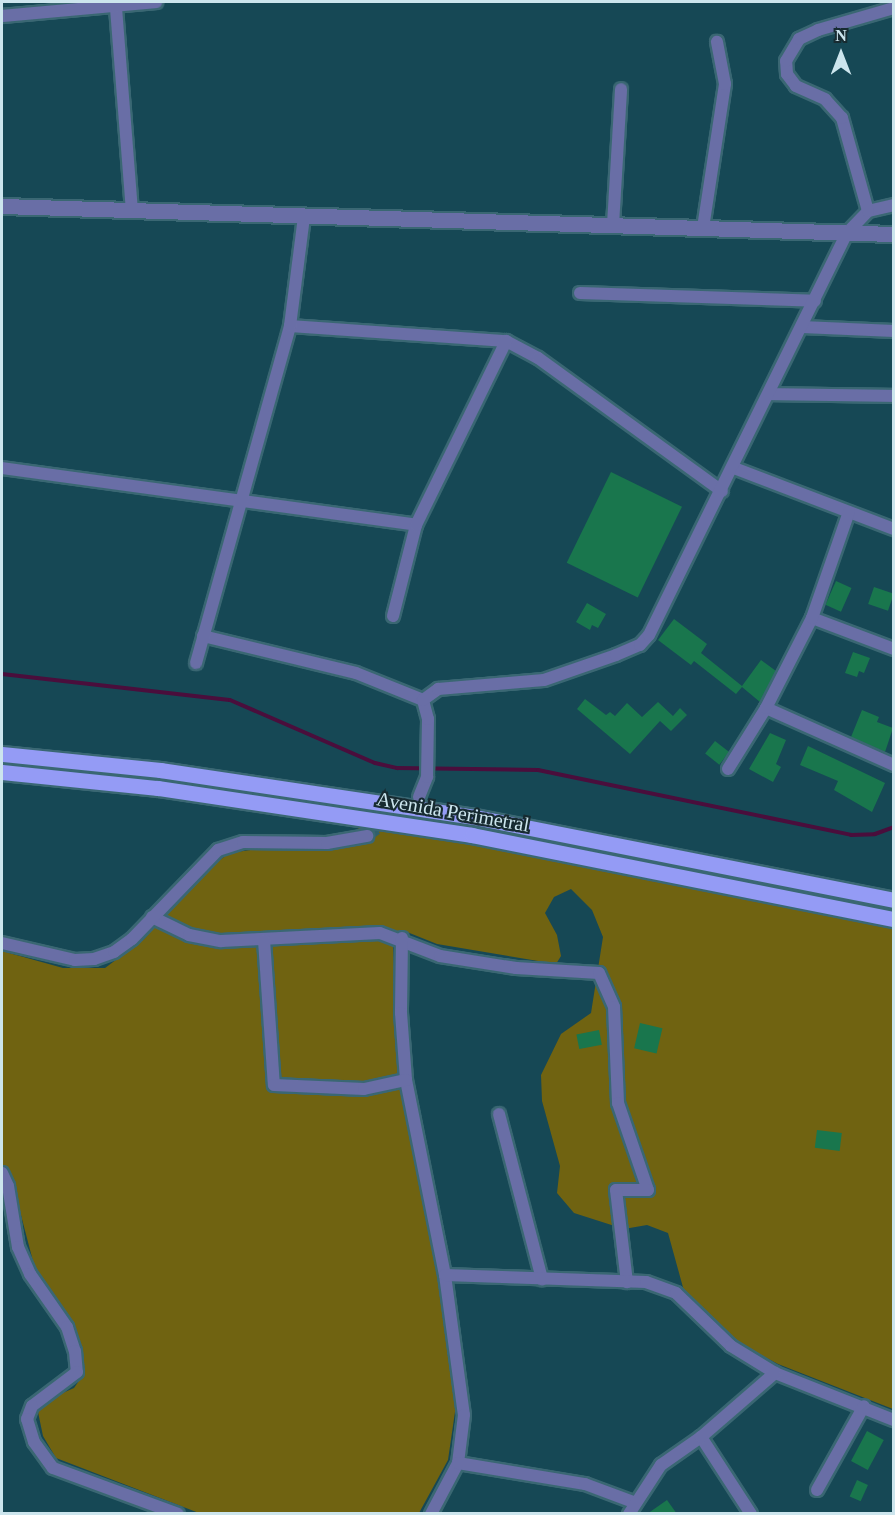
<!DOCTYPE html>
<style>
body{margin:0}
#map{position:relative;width:895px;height:1515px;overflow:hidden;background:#164855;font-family:"Times New Roman",serif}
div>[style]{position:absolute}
.green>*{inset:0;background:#706311}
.stream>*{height:4px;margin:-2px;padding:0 2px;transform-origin:2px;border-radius:2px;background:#4a0e3c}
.building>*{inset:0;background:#19764d;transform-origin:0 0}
.minor-tunnel>*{height:12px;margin-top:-6px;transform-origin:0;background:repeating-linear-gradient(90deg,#31606c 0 12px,transparent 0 18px)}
.roads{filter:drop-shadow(2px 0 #3a6773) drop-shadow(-2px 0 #3a6773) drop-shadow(0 2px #3a6773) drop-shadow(0 -2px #3a6773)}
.minor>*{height:12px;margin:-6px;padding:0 6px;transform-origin:6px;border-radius:6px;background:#696ea6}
.tertiary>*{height:15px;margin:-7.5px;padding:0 7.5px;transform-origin:7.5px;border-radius:7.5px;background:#696ea6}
.primary>*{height:15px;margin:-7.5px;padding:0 7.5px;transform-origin:7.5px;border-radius:7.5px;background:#949bf5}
span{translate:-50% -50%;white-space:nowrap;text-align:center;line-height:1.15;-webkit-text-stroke:4.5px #172b31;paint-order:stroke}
.street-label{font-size:20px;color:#cce5ed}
.frame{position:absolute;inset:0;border:3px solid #cce5ed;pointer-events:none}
.north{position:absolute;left:811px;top:24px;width:60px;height:60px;-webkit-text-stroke:4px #172b31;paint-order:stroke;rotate:0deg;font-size:16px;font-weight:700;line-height:24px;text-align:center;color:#cce5ed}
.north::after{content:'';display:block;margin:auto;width:21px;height:27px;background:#cce5ed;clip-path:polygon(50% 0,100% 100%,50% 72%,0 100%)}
</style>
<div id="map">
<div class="green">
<i style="clip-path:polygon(372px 821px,893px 919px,893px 1409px,778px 1364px,735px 1341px,684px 1291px,668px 1233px,647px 1225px,624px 1229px,574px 1213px,557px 1193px,560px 1166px,542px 1101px,541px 1075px,561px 1034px,591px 1013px,603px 937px,592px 910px,571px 889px,554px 897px,545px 913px,557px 935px,561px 956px,556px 964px,437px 944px,407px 932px,393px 945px,399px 1077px,438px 1273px,456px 1405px,448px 1460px,419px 1513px,199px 1513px,56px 1458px,43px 1436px,38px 1412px,49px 1399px,74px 1388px,85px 1372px,80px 1342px,69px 1317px,34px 1265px,11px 1177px,2px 1164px,2px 951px,63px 968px,105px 968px,144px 939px,192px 882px,229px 853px,343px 837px)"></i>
</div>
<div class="stream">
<i style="left:2px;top:674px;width:229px;rotate:6.5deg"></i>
<i style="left:230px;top:700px;width:158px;rotate:23.5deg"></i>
<i style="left:375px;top:763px;width:23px;rotate:13deg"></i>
<i style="left:397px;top:768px;width:141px;rotate:0.8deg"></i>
<i style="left:538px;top:770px;width:320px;rotate:11.7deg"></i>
<i style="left:851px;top:835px;width:24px;rotate:-2deg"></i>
<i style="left:875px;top:834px;width:20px;rotate:-20deg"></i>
</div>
<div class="building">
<i style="left:611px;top:472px;width:79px;height:101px;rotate:26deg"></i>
<i style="left:836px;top:581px;width:17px;height:26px;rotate:24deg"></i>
<i style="left:874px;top:587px;width:21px;height:18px;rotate:19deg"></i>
<i style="clip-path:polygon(587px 603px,606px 614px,598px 628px,592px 625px,590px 630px,576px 622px)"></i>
<i style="clip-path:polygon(674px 619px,707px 644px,701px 653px,742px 686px,761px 660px,776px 671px,760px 702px,742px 687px,736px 694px,694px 661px,691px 665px,658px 640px)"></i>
<i style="clip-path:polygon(853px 652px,870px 658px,864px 673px,859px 671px,857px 677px,845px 673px)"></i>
<i style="clip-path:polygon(585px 699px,606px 715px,610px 712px,615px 716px,627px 703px,642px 717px,658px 702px,673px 716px,680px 708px,687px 715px,671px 731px,660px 721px,630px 754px,577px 709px)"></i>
<i style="clip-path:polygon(862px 710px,879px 717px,877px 722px,893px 728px,885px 752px,851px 737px)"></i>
<i style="clip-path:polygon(770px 733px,786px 740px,776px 764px,781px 767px,773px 782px,749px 769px)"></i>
<i style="left:715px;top:741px;width:18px;height:16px;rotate:38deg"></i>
<i style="clip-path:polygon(808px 746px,885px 783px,872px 812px,834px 790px,838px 781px,800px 765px)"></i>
<i style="left:640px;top:1023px;width:23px;height:26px;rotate:13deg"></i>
<i style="left:599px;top:1030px;width:15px;height:23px;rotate:79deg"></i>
<i style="left:817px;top:1130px;width:25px;height:18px;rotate:7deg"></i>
<i style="left:867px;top:1431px;width:19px;height:34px;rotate:28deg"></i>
<i style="left:857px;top:1480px;width:12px;height:18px;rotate:24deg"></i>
<i style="clip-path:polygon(667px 1500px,677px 1514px,647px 1514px)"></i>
</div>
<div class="minor-tunnel">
<i style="left:367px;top:836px;width:53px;rotate:-37.3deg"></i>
</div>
<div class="roads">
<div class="minor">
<i style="left:116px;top:8px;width:203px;rotate:85.5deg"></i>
<i style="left:2px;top:16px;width:155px;rotate:-5.2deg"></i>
<i style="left:868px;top:211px;width:27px;rotate:-13deg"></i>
<i style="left:613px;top:225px;width:136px;rotate:-86.6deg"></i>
<i style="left:703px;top:228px;width:146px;rotate:-81.3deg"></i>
<i style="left:725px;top:84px;width:43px;rotate:-100.8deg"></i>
<i style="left:580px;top:293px;width:235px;rotate:1.9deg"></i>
<i style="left:290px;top:326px;width:217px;rotate:4deg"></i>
<i style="left:506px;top:341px;width:36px;rotate:28deg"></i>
<i style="left:538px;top:358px;width:227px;rotate:35.9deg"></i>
<i style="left:802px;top:327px;width:92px;rotate:2.5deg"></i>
<i style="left:769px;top:394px;width:125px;rotate:0.9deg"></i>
<i style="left:2px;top:468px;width:418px;rotate:7.8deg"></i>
<i style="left:734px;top:468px;width:171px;rotate:20.9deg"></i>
<i style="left:393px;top:616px;width:94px;rotate:-75.8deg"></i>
<i style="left:416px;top:525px;width:205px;rotate:-63.9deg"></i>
<i style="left:812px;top:618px;width:88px;rotate:20.7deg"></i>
<i style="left:203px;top:636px;width:157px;rotate:13.6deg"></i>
<i style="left:356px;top:673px;width:72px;rotate:21.9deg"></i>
<i style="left:196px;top:663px;width:350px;rotate:-74.4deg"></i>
<i style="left:290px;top:326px;width:111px;rotate:-82.7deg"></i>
<i style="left:766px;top:708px;width:140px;rotate:24deg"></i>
<i style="left:728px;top:769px;width:72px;rotate:-58.1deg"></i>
<i style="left:766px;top:708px;width:101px;rotate:-62.9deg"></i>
<i style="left:812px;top:618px;width:112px;rotate:-70.8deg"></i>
<i style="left:419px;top:797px;width:22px;rotate:-68deg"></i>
<i style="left:427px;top:777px;width:58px;rotate:-89deg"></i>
<i style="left:428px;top:719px;width:20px;rotate:-105deg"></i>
<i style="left:423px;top:700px;width:19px;rotate:-36deg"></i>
<i style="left:438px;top:689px;width:106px;rotate:-4.9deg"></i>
<i style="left:544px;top:680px;width:76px;rotate:-19.1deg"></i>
<i style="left:616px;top:655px;width:26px;rotate:-23deg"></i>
<i style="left:640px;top:645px;width:13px;rotate:-48deg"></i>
<i style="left:649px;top:635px;width:448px;rotate:-63.8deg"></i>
<i style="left:847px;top:233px;width:30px;rotate:-46deg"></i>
<i style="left:868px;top:211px;width:97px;rotate:-105.6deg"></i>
<i style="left:842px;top:118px;width:25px;rotate:-132deg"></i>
<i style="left:825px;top:99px;width:32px;rotate:-156deg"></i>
<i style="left:796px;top:86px;width:15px;rotate:-127deg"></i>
<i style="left:787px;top:74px;width:13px;rotate:-94deg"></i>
<i style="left:786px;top:61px;width:26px;rotate:-59deg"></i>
<i style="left:799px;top:39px;width:21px;rotate:-25deg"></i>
<i style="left:818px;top:30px;width:79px;rotate:-16.1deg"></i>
<i style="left:152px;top:917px;width:41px;rotate:25.9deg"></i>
<i style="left:189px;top:935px;width:33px;rotate:11deg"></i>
<i style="left:221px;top:941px;width:159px;rotate:-2.9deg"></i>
<i style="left:380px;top:933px;width:64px;rotate:21deg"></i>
<i style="left:440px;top:956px;width:77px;rotate:9deg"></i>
<i style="left:516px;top:968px;width:83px;rotate:3.4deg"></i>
<i style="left:599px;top:973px;width:37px;rotate:66deg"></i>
<i style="left:614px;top:1007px;width:96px;rotate:87.6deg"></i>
<i style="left:618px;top:1103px;width:92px;rotate:71deg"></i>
<i style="left:648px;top:1190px;width:32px;rotate:180deg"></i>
<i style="left:616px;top:1190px;width:93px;rotate:83.2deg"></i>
<i style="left:402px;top:938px;width:75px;rotate:90.8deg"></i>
<i style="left:401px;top:1013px;width:67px;rotate:85.7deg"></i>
<i style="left:406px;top:1080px;width:199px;rotate:78.7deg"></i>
<i style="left:445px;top:1275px;width:141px;rotate:82.3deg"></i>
<i style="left:464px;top:1415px;width:48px;rotate:97.1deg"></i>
<i style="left:458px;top:1463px;width:58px;rotate:117.9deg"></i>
<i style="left:264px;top:940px;width:145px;rotate:86.1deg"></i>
<i style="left:274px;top:1085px;width:90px;rotate:2.5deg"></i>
<i style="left:364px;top:1089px;width:43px;rotate:-12.1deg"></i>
<i style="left:2px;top:943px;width:75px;rotate:13.1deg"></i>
<i style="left:75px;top:960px;width:19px;rotate:-3deg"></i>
<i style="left:94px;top:959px;width:21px;rotate:-19deg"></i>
<i style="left:114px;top:952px;width:22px;rotate:-36deg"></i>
<i style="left:132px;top:939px;width:124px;rotate:-46deg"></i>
<i style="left:218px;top:850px;width:26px;rotate:-18deg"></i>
<i style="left:243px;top:842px;width:84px;rotate:0.7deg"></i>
<i style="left:327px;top:843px;width:41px;rotate:-9.9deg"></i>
<i style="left:499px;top:1114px;width:171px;rotate:75.4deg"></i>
<i style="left:2px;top:1173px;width:14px;rotate:65deg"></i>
<i style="left:8px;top:1186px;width:62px;rotate:80.7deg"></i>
<i style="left:18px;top:1247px;width:30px;rotate:66deg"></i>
<i style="left:30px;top:1274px;width:65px;rotate:55.1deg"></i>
<i style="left:67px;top:1327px;width:25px;rotate:72deg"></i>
<i style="left:75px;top:1351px;width:21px;rotate:85deg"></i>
<i style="left:77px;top:1372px;width:56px;rotate:142.9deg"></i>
<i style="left:32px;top:1406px;width:14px;rotate:111deg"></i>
<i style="left:27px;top:1419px;width:24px;rotate:73deg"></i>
<i style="left:34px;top:1442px;width:32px;rotate:54deg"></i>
<i style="left:53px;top:1468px;width:133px;rotate:20.2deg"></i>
<i style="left:445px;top:1275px;width:201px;rotate:2deg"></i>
<i style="left:646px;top:1282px;width:32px;rotate:20deg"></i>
<i style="left:676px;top:1293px;width:76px;rotate:43.9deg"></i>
<i style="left:731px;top:1346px;width:52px;rotate:31.5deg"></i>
<i style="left:775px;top:1373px;width:128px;rotate:21.6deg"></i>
<i style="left:458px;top:1463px;width:129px;rotate:9.4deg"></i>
<i style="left:585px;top:1484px;width:54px;rotate:20.4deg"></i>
<i style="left:817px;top:1490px;width:96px;rotate:-60.8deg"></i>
<i style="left:629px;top:1514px;width:59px;rotate:-56.9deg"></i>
<i style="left:661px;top:1465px;width:49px;rotate:-35deg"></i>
<i style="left:751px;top:1514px;width:92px;rotate:-123deg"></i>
<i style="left:701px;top:1437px;width:98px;rotate:-40.9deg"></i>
</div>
<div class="tertiary">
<i style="left:2px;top:206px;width:892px;rotate:1.8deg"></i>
</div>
<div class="primary">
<i style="left:2px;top:754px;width:159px;rotate:5.8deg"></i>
<i style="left:160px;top:770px;width:318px;rotate:8.5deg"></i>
<i style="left:475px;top:817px;width:427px;rotate:11.2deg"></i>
<i style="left:2px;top:772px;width:157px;rotate:5.9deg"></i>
<i style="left:158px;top:788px;width:317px;rotate:8.5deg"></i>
<i style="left:472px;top:835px;width:430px;rotate:11.3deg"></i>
</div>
</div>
<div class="street-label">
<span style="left:453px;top:812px;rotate:10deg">Avenida Perimetral</span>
</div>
<div class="frame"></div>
<div class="north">N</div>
</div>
